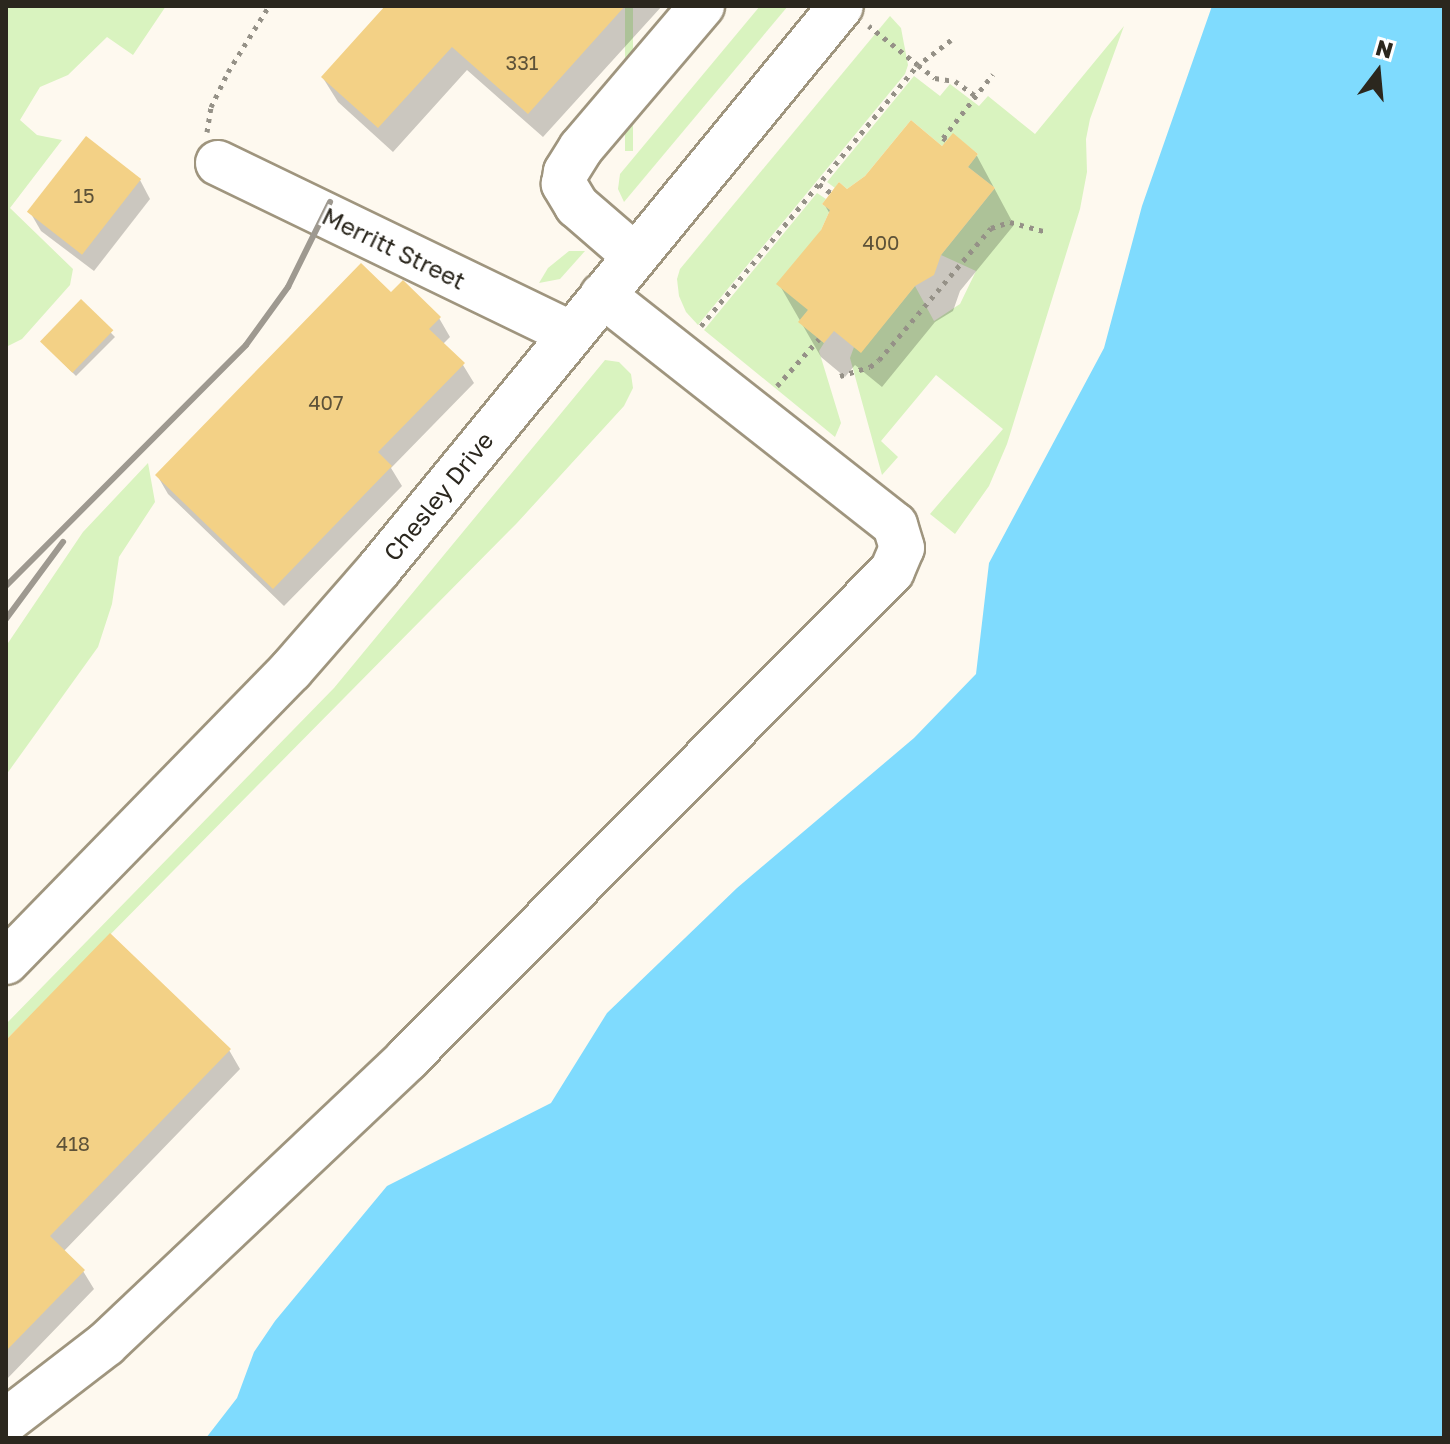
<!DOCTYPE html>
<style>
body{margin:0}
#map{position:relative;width:1450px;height:1444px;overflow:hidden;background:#fef9ef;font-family:"Golos Text",sans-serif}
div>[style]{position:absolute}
.green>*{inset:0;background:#d9f3bf;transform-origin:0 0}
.water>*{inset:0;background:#7fdbfe}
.shadow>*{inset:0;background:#0003}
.building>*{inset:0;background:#f3d186;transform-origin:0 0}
.path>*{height:5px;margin-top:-2.5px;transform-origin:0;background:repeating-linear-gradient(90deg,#959187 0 4px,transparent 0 10px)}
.roads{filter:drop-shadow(2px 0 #9f957e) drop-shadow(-2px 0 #9f957e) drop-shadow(0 2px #9f957e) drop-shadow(0 -2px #9f957e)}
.minor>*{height:44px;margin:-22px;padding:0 22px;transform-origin:22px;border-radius:22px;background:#fff}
.major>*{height:44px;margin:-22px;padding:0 22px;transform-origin:22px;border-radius:22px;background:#fff}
.rail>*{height:6px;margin:-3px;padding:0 3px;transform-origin:3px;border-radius:3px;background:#9e9990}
span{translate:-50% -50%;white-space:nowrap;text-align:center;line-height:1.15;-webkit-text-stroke:6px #fff;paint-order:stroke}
.number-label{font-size:20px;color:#5d5238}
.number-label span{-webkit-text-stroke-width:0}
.street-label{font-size:24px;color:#2b271e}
.frame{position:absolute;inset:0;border:8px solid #2b271e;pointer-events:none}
.north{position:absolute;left:1338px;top:32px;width:80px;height:80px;-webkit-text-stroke:6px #fff;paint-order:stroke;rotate:16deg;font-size:22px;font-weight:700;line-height:32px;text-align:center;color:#2b271e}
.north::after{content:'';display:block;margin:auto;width:28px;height:36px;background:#2b271e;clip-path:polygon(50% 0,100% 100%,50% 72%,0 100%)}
</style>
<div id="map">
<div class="green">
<i style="clip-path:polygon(6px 6px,166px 6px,133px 55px,107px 37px,68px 75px,40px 87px,20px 120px,37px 135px,62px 140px,10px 208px,73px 269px,70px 285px,22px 339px,6px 347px)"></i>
<i style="left:625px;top:6px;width:8px;height:145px"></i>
<i style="clip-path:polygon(760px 6px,788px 6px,624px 202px,618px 189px,620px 174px)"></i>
<i style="clip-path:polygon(890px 16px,901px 28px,908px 65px,905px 74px,698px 325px,686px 312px,679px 296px,677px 279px,680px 269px)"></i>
<i style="clip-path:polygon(1124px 26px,1090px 119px,1086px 139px,1087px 172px,1080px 209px,1007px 444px,989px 486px,955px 534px,930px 514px,1003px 429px,936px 375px,881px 441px,898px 457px,882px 475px,850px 358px,854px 347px,861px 352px,915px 286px,934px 321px,960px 304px,976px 271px,941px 255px,995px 188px,968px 167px,978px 154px,953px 134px,942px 146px,911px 120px,865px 176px,847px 189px,839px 182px,835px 188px,827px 182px,914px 76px,940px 96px,950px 84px,979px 106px,988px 96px,1035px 134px)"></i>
<i style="clip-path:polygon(817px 193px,826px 199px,822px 204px,830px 210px,821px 230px,808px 310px,799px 322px,824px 343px,819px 351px,841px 423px,835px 437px,704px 330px)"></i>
<i style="clip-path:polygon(569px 251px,585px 251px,560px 279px,539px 283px,548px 268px)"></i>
<i style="clip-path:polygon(605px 360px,619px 362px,631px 374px,633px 388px,624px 406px,517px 523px,6px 1040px,6px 1024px,334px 688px)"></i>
<i style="clip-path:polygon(148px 463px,155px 502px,119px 557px,112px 604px,98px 647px,6px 775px,6px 646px,83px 532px)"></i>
</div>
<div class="water">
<i style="clip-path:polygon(1212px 6px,1444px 6px,1444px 1438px,206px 1438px,237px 1398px,254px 1352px,275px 1321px,387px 1186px,551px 1103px,607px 1013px,737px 888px,914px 738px,976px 674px,989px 563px,1104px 348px,1142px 206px)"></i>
</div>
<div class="shadow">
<i style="clip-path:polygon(388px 6px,662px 6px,543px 137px,467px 70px,393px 152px,338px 102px,323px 78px)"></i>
<i style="clip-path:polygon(943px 148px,977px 156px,1014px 225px,960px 291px,953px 311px,935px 322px,882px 387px,855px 365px,845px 377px,821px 357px,779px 284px,823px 231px,830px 214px,824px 204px)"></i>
<i style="clip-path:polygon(140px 180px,150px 199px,94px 271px,41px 231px,30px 212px)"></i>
<i style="clip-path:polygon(391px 295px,439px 318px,450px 337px,442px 345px,463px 365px,474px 383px,391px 468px,402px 486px,284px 606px,168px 494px,157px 475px)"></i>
<i style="clip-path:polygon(81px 302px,115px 337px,76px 376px,46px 346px)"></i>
<i style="clip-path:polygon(6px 1043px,229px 1050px,240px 1069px,63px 1252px,83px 1271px,94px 1289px,6px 1380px)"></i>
</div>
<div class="building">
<i style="clip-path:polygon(385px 6px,625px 6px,528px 114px,452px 47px,378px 128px,321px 77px)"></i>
<i style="clip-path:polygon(911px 120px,942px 146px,953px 133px,978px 154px,968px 167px,995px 188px,941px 255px,934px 275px,915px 286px,861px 353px,834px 331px,824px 343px,798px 322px,808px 310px,776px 284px,821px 230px,830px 210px,822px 204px,826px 199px,839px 182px,847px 189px,865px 176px)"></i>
<i style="left:86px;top:136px;width:70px;height:96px;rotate:38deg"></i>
<i style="clip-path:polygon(361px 263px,391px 292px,403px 280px,441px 317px,429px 329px,465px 363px,378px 452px,392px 466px,273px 589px,155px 475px)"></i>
<i style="left:81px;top:299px;width:45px;height:59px;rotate:44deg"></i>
<i style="clip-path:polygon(110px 933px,231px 1049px,50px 1236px,85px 1270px,6px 1351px,6px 1040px)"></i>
</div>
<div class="path">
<i style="left:951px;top:40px;width:41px;rotate:142.9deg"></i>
<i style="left:918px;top:65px;width:21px;rotate:37deg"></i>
<i style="left:935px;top:78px;width:20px;rotate:9deg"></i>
<i style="left:955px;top:81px;width:26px;rotate:36deg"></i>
<i style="left:207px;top:132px;width:25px;rotate:-81deg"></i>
<i style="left:211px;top:107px;width:39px;rotate:-64deg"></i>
<i style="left:228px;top:72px;width:78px;rotate:-58.2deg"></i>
<i style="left:946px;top:140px;width:4px;rotate:-146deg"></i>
<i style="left:943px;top:138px;width:81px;rotate:-52deg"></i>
<i style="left:819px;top:184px;width:15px;rotate:37deg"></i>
<i style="left:701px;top:326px;width:339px;rotate:-50.3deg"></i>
<i style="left:918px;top:65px;width:63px;rotate:-141.5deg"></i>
<i style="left:840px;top:376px;width:31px;rotate:-17deg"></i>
<i style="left:870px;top:367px;width:11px;rotate:-38deg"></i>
<i style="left:879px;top:360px;width:173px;rotate:-49.7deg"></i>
<i style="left:991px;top:228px;width:20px;rotate:-18deg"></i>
<i style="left:1010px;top:222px;width:39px;rotate:15deg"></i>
<i style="left:777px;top:386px;width:63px;rotate:-48.2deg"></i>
</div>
<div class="roads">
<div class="minor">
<i style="left:218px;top:163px;width:392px;rotate:25.8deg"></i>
<i style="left:635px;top:256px;width:77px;rotate:-139.2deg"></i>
<i style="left:577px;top:206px;width:26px;rotate:-121deg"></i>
<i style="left:564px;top:184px;width:12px;rotate:-81deg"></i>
<i style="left:566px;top:172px;width:28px;rotate:-58deg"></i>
<i style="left:581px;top:148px;width:187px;rotate:-49.6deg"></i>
<i style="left:6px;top:1421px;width:126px;rotate:-37.6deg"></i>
<i style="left:106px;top:1344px;width:415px;rotate:-43.4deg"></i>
<i style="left:407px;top:1059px;width:688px;rotate:-45.18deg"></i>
<i style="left:892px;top:571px;width:25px;rotate:-67deg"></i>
<i style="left:902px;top:548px;width:24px;rotate:-107deg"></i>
<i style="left:895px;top:525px;width:372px;rotate:-141.8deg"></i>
</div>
<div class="major">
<i style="left:6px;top:962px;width:408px;rotate:-45.7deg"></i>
<i style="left:291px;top:670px;width:134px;rotate:-48.9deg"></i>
<i style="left:379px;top:569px;width:728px;rotate:-50.63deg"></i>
</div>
</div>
<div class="rail">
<i style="left:6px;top:586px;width:340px;rotate:-45.1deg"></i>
<i style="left:246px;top:345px;width:72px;rotate:-54.1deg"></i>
<i style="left:288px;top:287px;width:95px;rotate:-63.7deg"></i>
<i style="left:6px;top:619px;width:96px;rotate:-53.5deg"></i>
</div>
<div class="number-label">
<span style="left:522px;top:62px">331</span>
<span style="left:84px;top:195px">15</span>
<span style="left:881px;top:242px">400</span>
<span style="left:326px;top:402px">407</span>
<span style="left:73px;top:1143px">418</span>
</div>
<div class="street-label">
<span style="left:394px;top:248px;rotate:26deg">Merritt Street</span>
<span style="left:438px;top:496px;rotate:-51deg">Chesley Drive</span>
</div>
<div class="frame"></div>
<div class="north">N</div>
</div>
